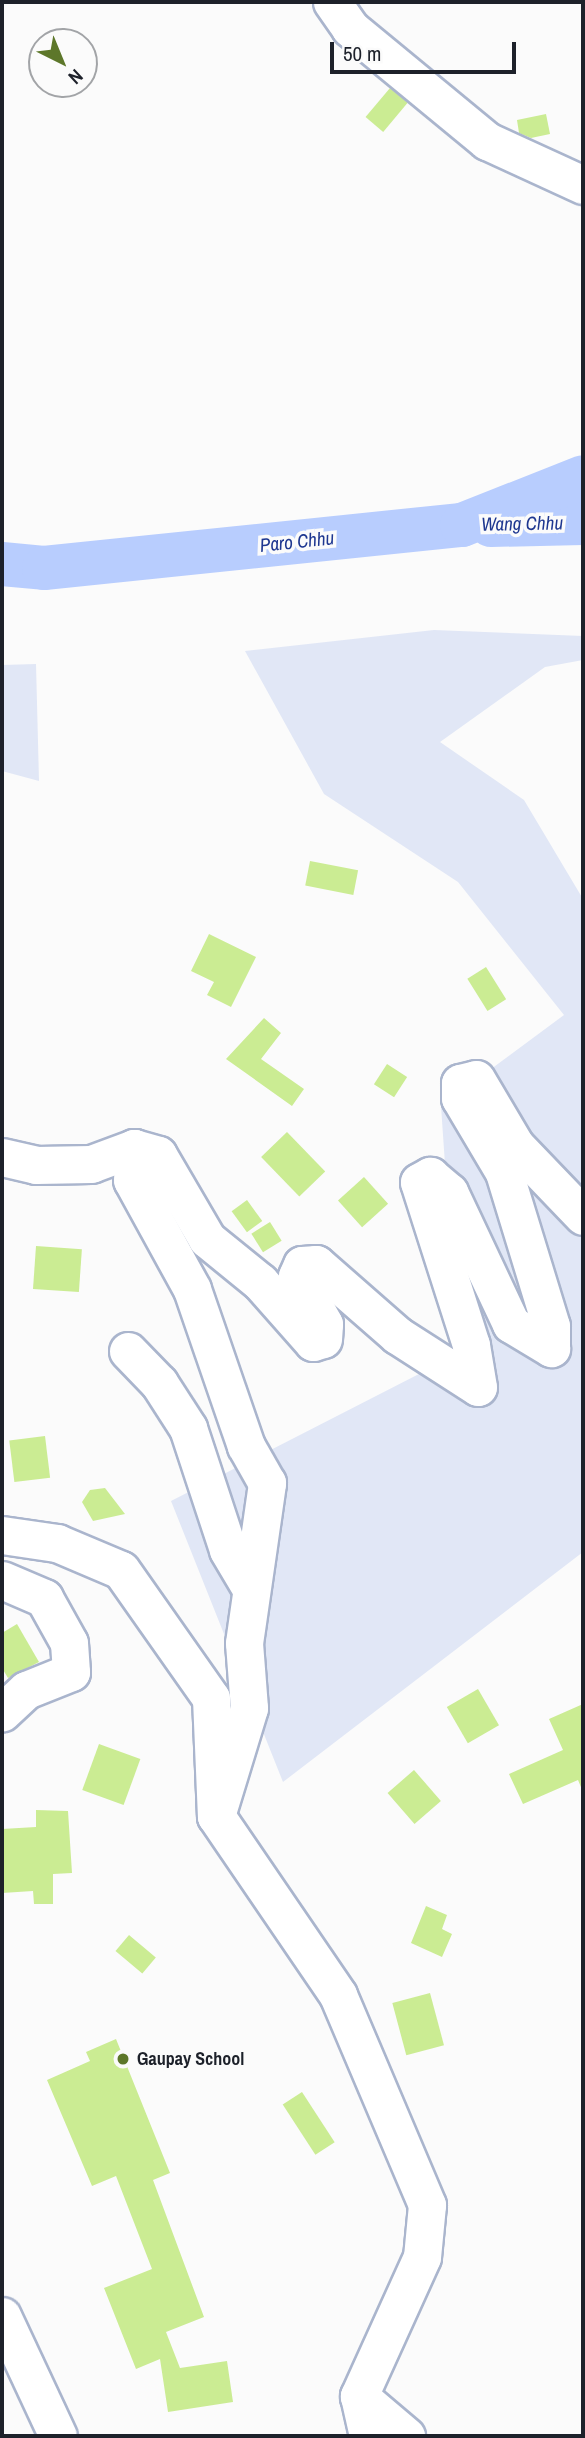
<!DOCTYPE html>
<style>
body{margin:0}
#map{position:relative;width:585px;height:2438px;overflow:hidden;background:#fbfbfb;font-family:"Archivo Narrow",sans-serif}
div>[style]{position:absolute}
.green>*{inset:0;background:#e1e7f6}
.river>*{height:44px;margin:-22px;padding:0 22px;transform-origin:22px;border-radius:22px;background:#b8cdfe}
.building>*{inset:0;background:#cbec93;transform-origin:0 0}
.roads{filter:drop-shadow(2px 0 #aab5cd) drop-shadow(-2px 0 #aab5cd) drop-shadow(0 2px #aab5cd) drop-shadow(0 -2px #aab5cd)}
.minor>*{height:37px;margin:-18.5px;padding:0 18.5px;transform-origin:18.5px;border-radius:18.5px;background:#fff}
.dots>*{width:19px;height:19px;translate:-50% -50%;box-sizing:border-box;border:4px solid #fbfbfb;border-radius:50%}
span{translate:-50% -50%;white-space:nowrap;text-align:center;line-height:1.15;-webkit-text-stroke:7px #fbfbfb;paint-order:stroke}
.poi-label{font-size:18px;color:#1d212a;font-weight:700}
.left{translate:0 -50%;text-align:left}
.water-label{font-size:19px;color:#1e3790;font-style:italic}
.frame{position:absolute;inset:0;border:4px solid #1d212a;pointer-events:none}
.north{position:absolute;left:28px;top:28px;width:70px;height:70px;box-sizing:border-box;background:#fbfbfb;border:2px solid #a2a4a7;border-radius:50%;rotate:137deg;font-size:19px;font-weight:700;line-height:28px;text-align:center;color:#1d212a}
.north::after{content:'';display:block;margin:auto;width:24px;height:32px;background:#5d772a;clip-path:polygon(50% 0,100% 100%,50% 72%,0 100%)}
.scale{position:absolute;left:330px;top:42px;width:186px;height:32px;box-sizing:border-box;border:4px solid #1d212a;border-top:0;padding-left:9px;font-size:21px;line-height:24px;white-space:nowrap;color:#1d212a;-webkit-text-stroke:5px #fbfbfb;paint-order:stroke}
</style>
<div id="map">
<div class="green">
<i style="clip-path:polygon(434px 630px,583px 636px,583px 660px,545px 667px,440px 742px,524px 800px,583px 899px,583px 1552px,283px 1782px,171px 1501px,458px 1354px,441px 1106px,564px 1015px,458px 882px,324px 794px,245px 651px)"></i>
<i style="clip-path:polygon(36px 664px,39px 781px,2px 771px,2px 665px)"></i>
</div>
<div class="river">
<i style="left:491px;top:525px;width:92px;rotate:-1.2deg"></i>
<i style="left:2px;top:564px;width:42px;rotate:5.4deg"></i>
<i style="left:44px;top:568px;width:420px;rotate:-5.9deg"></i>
<i style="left:462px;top:525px;width:130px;rotate:-21.6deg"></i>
</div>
<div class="building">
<i style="left:390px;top:88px;width:23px;height:38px;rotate:40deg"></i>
<i style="clip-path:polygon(546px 114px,550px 134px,531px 138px,519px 133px,517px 120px)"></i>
<i style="left:310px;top:861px;width:49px;height:25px;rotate:11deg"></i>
<i style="clip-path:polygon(209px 934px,256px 957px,231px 1007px,207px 995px,214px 982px,191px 971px)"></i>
<i style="left:486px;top:967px;width:38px;height:22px;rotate:58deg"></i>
<i style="clip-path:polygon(264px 1018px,281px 1033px,261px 1059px,304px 1089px,292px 1106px,226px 1059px)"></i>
<i style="left:387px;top:1064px;width:24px;height:24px;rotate:33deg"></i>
<i style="left:287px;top:1132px;width:55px;height:36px;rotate:46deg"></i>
<i style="left:364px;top:1177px;width:36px;height:35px;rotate:48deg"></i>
<i style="left:247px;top:1200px;width:26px;height:19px;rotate:54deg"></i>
<i style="left:270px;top:1222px;width:22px;height:22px;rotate:58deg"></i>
<i style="left:36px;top:1246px;width:46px;height:43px;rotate:4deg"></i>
<i style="left:45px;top:1436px;width:42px;height:36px;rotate:83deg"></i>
<i style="clip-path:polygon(105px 1488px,125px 1514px,93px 1521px,82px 1502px,90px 1490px)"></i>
<i style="clip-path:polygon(17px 1624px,39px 1662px,8px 1678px,2px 1668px,2px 1633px)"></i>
<i style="left:478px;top:1689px;width:42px;height:36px;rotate:60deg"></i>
<i style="clip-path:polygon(583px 1704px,583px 1792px,578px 1780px,523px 1804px,509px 1774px,563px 1750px,549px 1719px)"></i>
<i style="left:99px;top:1744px;width:44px;height:49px;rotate:20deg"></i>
<i style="left:414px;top:1770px;width:41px;height:35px;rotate:49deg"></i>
<i style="clip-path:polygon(36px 1810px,68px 1811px,72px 1873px,53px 1874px,53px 1904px,34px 1904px,33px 1891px,2px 1893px,2px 1829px,36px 1827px)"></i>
<i style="clip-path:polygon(426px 1906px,447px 1915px,442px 1929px,452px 1934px,442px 1957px,411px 1943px)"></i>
<i style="left:129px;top:1935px;width:35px;height:21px;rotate:40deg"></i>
<i style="left:430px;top:1993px;width:54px;height:39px;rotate:75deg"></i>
<i style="clip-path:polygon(116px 2039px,170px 2173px,153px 2180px,204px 2317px,166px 2332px,180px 2368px,227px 2361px,233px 2402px,168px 2412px,160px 2359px,136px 2369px,104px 2288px,152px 2269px,116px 2176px,92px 2186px,47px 2080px,90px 2061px,86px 2052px)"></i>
<i style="left:302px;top:2092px;width:60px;height:23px;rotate:57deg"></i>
</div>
<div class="roads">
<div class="minor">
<i style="left:332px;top:2px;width:32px;rotate:55deg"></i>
<i style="left:350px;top:28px;width:178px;rotate:39.5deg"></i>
<i style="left:487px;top:141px;width:106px;rotate:24.6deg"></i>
<i style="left:2px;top:1157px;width:35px;rotate:13deg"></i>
<i style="left:36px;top:1165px;width:55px;rotate:-1deg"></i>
<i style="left:91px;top:1164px;width:46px;rotate:-20.4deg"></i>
<i style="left:128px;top:1351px;width:45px;rotate:45.9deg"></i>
<i style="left:159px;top:1383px;width:54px;rotate:57.2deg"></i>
<i style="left:188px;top:1428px;width:128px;rotate:71.8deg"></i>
<i style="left:228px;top:1550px;width:43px;rotate:59.3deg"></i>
<i style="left:2px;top:1535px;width:56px;rotate:8.3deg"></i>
<i style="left:57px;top:1543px;width:69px;rotate:22.9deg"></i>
<i style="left:121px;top:1570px;width:156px;rotate:54.9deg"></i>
<i style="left:211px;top:1698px;width:118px;rotate:87.6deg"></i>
<i style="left:216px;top:1816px;width:217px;rotate:55.7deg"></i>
<i style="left:338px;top:1995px;width:228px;rotate:67deg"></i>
<i style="left:427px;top:2205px;width:52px;rotate:95.5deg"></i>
<i style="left:422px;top:2257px;width:153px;rotate:114.4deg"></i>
<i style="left:359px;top:2396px;width:41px;rotate:77.3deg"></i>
<i style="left:2px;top:1580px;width:46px;rotate:23.2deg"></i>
<i style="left:44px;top:1598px;width:51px;rotate:60.9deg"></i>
<i style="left:69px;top:1643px;width:29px;rotate:86deg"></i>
<i style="left:71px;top:1672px;width:48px;rotate:158.2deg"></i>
<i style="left:26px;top:1690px;width:33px;rotate:137deg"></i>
<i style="left:216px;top:1816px;width:113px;rotate:-73deg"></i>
<i style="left:249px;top:1708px;width:65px;rotate:-94.4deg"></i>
<i style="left:244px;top:1643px;width:162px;rotate:-81.8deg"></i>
<i style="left:267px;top:1483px;width:43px;rotate:-119.6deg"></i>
<i style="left:246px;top:1446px;width:166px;rotate:-109deg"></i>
<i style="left:192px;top:1289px;width:124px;rotate:-118.8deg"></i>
<i style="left:132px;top:1180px;width:32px;rotate:-86deg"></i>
<i style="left:134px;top:1148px;width:25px;rotate:16deg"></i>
<i style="left:158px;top:1155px;width:97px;rotate:59.7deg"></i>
<i style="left:207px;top:1239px;width:68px;rotate:39.1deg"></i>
<i style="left:260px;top:1282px;width:80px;rotate:48.5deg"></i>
<i style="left:313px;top:1342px;width:10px;rotate:-17deg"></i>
<i style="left:323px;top:1339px;width:15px;rotate:-86deg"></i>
<i style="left:324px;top:1324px;width:55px;rotate:-119.4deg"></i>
<i style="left:297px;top:1276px;width:12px;rotate:-66deg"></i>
<i style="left:302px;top:1265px;width:14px;rotate:-4deg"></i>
<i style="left:316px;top:1264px;width:108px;rotate:41.2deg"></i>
<i style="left:397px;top:1335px;width:96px;rotate:32.7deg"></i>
<i style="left:478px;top:1387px;width:43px;rotate:-99.5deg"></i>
<i style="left:471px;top:1345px;width:171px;rotate:-107.7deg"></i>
<i style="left:419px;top:1182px;width:13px;rotate:-29deg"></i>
<i style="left:430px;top:1176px;width:25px;rotate:40deg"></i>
<i style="left:449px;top:1192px;width:146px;rotate:64.8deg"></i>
<i style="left:511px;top:1324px;width:47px;rotate:31deg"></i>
<i style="left:551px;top:1348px;width:22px;rotate:-90deg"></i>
<i style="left:551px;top:1326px;width:161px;rotate:-107deg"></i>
<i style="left:504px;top:1172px;width:86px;rotate:-120.7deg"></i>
<i style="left:460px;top:1098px;width:15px;rotate:-90deg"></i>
<i style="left:460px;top:1083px;width:16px;rotate:-14deg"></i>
<i style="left:476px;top:1079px;width:77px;rotate:59.4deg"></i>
<i style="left:515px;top:1145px;width:98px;rotate:46.2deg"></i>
<i style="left:2px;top:2316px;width:132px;rotate:65deg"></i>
<i style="left:359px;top:2396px;width:62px;rotate:40.4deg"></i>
</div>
</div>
<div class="dots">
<i style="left:123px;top:2059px;background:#5d772a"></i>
</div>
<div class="poi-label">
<span class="left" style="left:137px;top:2059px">Gaupay School</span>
</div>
<div class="water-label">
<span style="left:522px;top:524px;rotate:-1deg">Wang Chhu</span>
<span style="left:297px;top:542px;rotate:-6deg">Paro Chhu</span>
</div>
<div class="frame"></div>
<div class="north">N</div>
<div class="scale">50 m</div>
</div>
